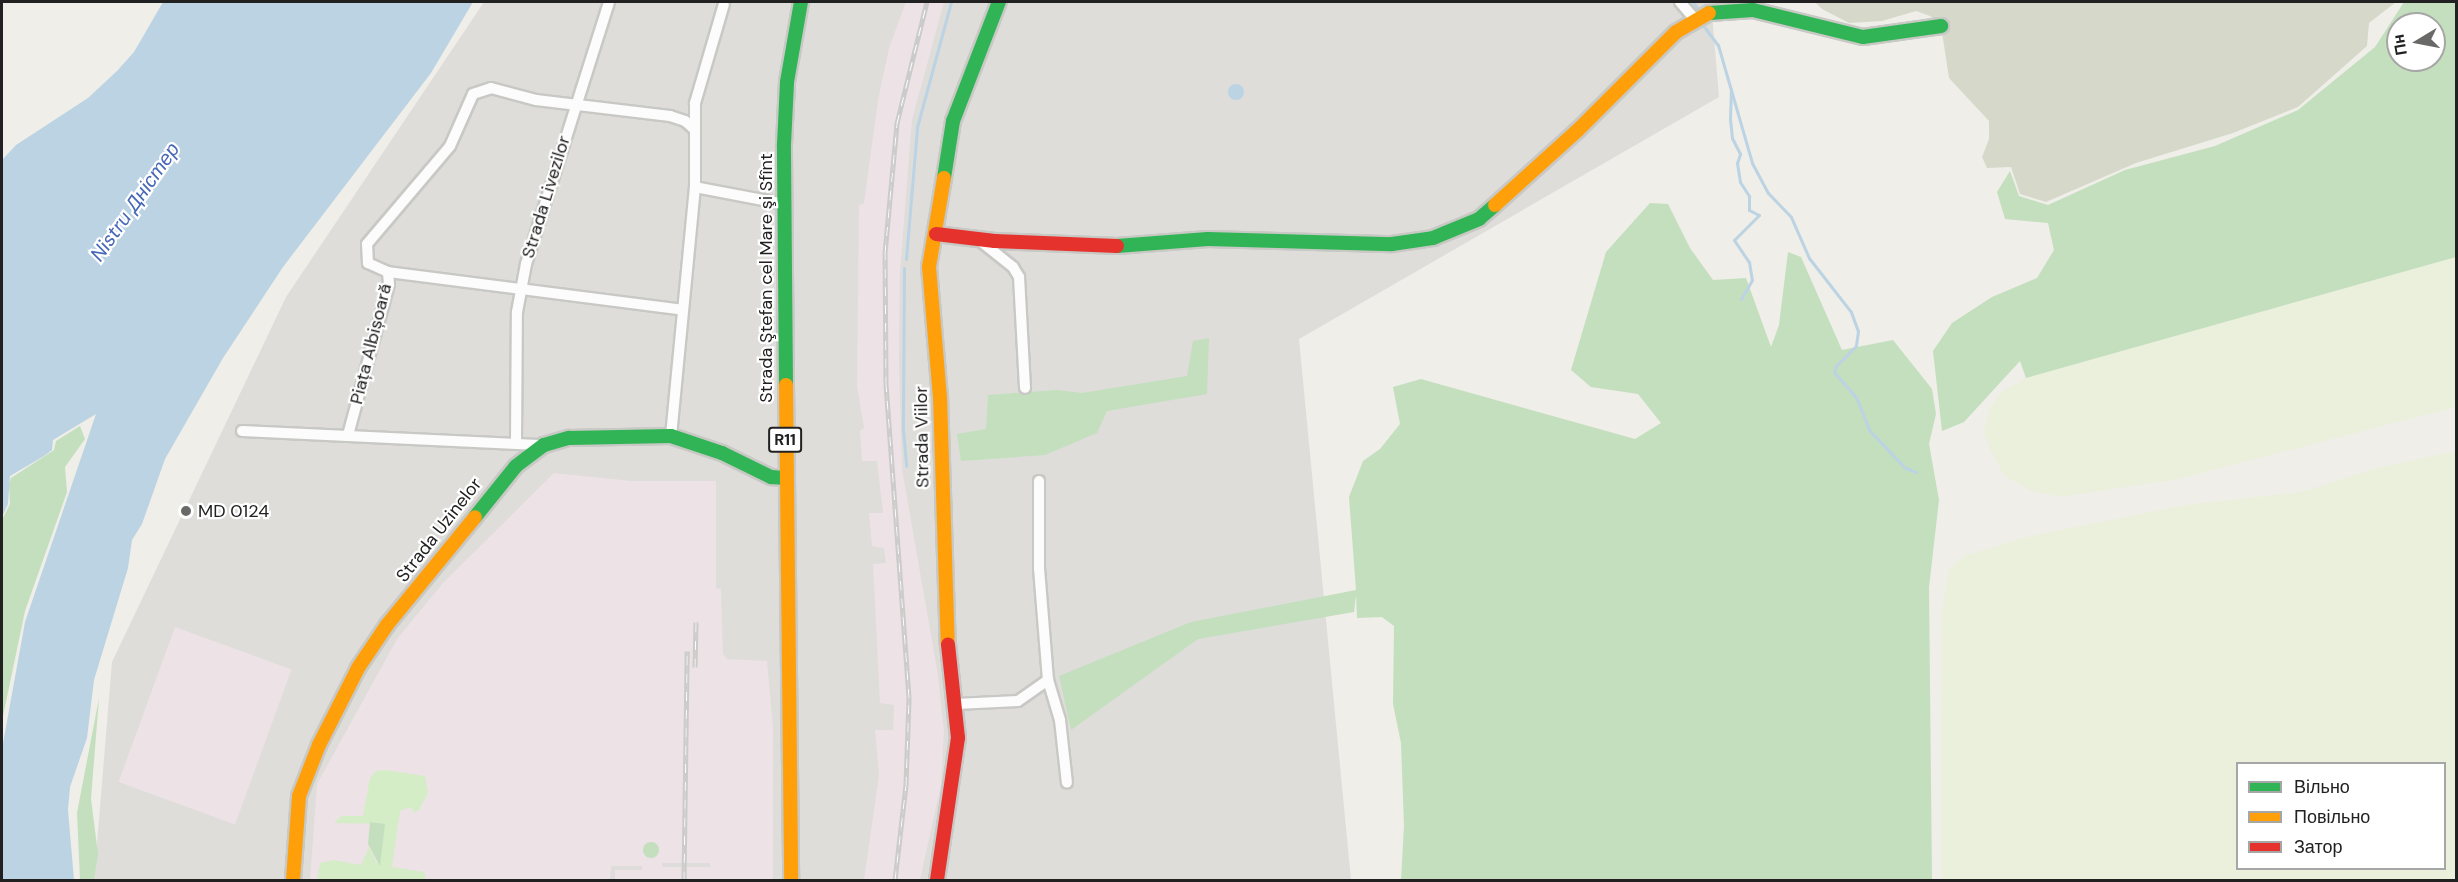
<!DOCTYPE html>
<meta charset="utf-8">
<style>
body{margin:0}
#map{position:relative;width:2458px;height:882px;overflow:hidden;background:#efeee9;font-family:"DM Sans",sans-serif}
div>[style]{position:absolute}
.residential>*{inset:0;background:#deddda}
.industrial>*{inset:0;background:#ede2e6;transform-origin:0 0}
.construction>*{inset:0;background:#d6d9ca}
.farmland>*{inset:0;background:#ebf0dc}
.grass>*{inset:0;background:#d4edc7}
.forest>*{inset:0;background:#c3dfbe}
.round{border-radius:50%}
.water>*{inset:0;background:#bbd3e3}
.pier>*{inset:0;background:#dedddc;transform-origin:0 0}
.stream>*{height:3px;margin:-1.5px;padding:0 1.5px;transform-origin:1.5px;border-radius:1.5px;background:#bbd3e3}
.roads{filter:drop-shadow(2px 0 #c8c8c5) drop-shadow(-2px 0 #c8c8c5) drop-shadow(0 2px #c8c8c5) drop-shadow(0 -2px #c8c8c5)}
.street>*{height:10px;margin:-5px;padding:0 5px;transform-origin:5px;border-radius:5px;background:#fdfcfc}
.fast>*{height:14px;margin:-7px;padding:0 7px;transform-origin:7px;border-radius:7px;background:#30b455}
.slow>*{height:14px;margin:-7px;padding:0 7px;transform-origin:7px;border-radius:7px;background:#ff9f0a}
.jam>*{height:14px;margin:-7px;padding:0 7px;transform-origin:7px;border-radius:7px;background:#e5322d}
.rail>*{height:5px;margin-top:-2.5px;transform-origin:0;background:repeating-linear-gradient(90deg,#fff 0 9px,#cbcbca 0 18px);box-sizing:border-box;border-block:2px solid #cbcbca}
.dots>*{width:16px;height:16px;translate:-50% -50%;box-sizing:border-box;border:3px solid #fff;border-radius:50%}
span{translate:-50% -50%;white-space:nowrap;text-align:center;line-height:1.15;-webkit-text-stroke:4.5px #fff;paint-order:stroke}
.shield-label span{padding:2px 4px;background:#fff;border:2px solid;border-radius:4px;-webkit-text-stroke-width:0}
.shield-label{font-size:16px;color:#212121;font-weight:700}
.street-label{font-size:18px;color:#212121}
.poi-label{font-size:18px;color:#212121}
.left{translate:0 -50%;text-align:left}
.water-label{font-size:20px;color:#4768b6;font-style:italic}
.frame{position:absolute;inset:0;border:3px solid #212121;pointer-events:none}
.legend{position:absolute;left:2236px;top:762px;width:210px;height:108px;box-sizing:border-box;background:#fff;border:2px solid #a6a6a6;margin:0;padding:8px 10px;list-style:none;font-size:18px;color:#212121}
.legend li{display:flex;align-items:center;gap:12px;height:30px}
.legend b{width:30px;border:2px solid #a6a6a6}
.north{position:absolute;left:2386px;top:12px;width:60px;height:60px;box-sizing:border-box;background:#fff;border:2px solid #a6a6a6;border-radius:50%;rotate:260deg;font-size:16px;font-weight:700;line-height:24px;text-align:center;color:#212121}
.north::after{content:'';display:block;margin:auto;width:21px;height:27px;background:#696967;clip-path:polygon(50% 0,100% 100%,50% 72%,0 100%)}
</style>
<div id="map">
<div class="residential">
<i style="clip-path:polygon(484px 2px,1711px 2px,1719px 97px,1299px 339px,1351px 880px,94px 880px,112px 662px,286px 297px)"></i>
</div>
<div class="industrial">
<i style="clip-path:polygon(906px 2px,944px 2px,912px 120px,900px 272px,899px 359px,902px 469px,938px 675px,944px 731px,941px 785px,920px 880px,864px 880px,879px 775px,875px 730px,893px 730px,894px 705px,880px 703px,873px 564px,886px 563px,884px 548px,872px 546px,869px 513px,883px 513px,877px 461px,862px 461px,860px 431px,864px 428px,857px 386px,859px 205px,864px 203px,878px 100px,889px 48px)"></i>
<i style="clip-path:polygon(554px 473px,632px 481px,716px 481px,716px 588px,721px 589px,723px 654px,727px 659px,767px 661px,773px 728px,773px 880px,310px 880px,317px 784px,397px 639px,443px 583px)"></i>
<i style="left:175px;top:627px;width:124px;height:165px;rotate:20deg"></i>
</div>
<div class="construction">
<i style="clip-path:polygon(1815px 2px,2396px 2px,2369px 23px,2367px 46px,2298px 107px,2233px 133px,2136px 163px,2046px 202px,2020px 194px,2011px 167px,1987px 168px,1982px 157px,1989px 139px,1989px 121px,1949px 78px,1941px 26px,1930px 16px,1916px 11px,1882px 21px,1849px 23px,1822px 9px)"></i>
</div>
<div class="farmland">
<i style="clip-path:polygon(2456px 257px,2456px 407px,2178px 479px,2060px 497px,2032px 491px,2004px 476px,1990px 449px,1984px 432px,1989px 410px,2000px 393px,2026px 378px)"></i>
<i style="clip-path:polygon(evenodd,2456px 451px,2456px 880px,1941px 880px,1942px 611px,1949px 568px,1965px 556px,2026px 537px,2186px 505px,2302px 492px,2373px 469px,2456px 451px,2238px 764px,2444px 764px,2444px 868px,2238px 868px,2238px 764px)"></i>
</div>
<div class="grass">
<i style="clip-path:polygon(385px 770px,425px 776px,428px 793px,419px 810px,414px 813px,411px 807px,400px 811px,392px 867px,424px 872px,426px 880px,317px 880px,320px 863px,334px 860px,361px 865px,369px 847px,377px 864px,385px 824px,334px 823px,341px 816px,363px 816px,370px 778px,376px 771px)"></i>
</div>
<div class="forest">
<i style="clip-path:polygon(evenodd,2404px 2px,2456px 2px,2456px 257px,2026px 378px,2020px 361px,1964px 422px,1942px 431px,1933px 351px,1952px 323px,1992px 297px,2037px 278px,2054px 250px,2048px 223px,2005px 219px,1997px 192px,2010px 171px,2019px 196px,2048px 205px,2125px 170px,2215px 146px,2298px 110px,2375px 47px,2404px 2px,2398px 24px,2434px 24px,2434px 60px,2398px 60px,2398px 24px)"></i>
<i style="clip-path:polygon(1650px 203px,1668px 204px,1690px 248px,1713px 280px,1746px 278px,1771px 347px,1779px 325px,1788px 252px,1801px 257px,1842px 350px,1893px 340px,1932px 389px,1936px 414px,1929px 444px,1939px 500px,1929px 587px,1932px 880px,1401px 880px,1404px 826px,1401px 743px,1393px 704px,1394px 626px,1382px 617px,1357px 618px,1356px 595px,1354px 612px,1198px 639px,1071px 730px,1059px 676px,1191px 622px,1356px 590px,1349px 497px,1363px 461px,1380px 449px,1400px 424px,1393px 387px,1421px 379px,1635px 439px,1661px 423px,1638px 394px,1591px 387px,1571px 370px,1606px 252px)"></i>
<i style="clip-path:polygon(1209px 338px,1207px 394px,1107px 411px,1097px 433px,1045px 455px,961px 461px,957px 434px,986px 429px,988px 395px,1057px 390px,1082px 393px,1187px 376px,1193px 341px)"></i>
<i style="clip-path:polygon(80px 426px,85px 439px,65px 467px,67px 492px,25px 611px,2px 721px,2px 520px,10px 504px,9px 484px,11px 478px,54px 450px,56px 441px)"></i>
<i style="clip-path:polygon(99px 698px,91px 799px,98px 854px,94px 880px,80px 880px,77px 813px)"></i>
<i style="clip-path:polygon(370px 822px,385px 824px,380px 866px,368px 844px)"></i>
<i class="round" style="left:643px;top:842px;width:16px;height:16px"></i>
</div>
<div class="water">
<i style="clip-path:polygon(163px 2px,473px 2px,431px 73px,283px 267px,223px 358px,165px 459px,142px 524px,132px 540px,128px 568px,94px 680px,87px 738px,70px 787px,68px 810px,74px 880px,2px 880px,2px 749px,25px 622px,96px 414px,53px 440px,52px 450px,44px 456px,10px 476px,8px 504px,2px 517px,2px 160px,16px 145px,88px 98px,117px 71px,134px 52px)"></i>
<i class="round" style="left:1228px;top:84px;width:16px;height:16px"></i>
</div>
<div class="pier">
<i style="left:662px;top:863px;width:48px;height:4px"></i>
<i style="clip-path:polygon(611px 866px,642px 866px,642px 870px,615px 870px,615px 880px,610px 880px)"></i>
</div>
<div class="stream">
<i style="left:1693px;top:2px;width:9px;rotate:54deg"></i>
<i style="left:1702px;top:24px;width:26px;rotate:53deg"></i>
<i style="left:1718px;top:45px;width:123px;rotate:73.9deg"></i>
<i style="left:1752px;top:163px;width:34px;rotate:62deg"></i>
<i style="left:1768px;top:193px;width:33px;rotate:46deg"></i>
<i style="left:1791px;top:217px;width:45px;rotate:66.3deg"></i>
<i style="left:1809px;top:258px;width:68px;rotate:52.1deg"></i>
<i style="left:1851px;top:312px;width:20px;rotate:70deg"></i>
<i style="left:1858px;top:331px;width:15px;rotate:98deg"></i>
<i style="left:1856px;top:346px;width:28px;rotate:135deg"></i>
<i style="left:1836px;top:366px;width:6px;rotate:108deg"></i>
<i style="left:1834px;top:372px;width:33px;rotate:49deg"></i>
<i style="left:1856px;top:397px;width:37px;rotate:68deg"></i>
<i style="left:1870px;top:431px;width:50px;rotate:46.6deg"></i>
<i style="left:1904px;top:467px;width:13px;rotate:23deg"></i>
<i style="left:1731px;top:89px;width:30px;rotate:92deg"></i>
<i style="left:1730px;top:119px;width:19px;rotate:84deg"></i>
<i style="left:1732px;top:138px;width:18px;rotate:63deg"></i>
<i style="left:1740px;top:154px;width:9px;rotate:108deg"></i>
<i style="left:1737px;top:163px;width:19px;rotate:81deg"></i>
<i style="left:1740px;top:182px;width:17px;rotate:57deg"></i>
<i style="left:1749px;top:196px;width:14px;rotate:90deg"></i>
<i style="left:1749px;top:210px;width:11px;rotate:27deg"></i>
<i style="left:1759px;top:215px;width:35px;rotate:135deg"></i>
<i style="left:1734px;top:240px;width:27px;rotate:56deg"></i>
<i style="left:1749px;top:262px;width:18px;rotate:81deg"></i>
<i style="left:1752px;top:280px;width:22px;rotate:120deg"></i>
<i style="left:906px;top:259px;width:132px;rotate:-85.2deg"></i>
<i style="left:917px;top:127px;width:130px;rotate:-74.8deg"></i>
<i style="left:904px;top:268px;width:161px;rotate:90.4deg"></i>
<i style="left:903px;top:429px;width:37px;rotate:85deg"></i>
</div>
<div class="roads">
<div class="street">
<i style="left:1680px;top:2px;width:21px;rotate:49deg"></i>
<i style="left:695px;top:187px;width:91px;rotate:10.8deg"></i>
<i style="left:978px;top:239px;width:45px;rotate:38.7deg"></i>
<i style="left:1013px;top:267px;width:12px;rotate:59deg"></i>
<i style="left:1019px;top:277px;width:111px;rotate:86.9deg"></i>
<i style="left:388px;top:272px;width:297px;rotate:7.3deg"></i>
<i style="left:242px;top:431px;width:302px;rotate:2.7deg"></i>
<i style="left:348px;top:435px;width:156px;rotate:-74.8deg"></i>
<i style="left:389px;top:284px;width:12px;rotate:-95deg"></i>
<i style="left:388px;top:272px;width:22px;rotate:-156deg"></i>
<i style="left:368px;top:263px;width:19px;rotate:-93deg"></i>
<i style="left:367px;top:244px;width:128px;rotate:-49.7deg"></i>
<i style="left:450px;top:146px;width:57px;rotate:-66.1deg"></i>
<i style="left:473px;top:94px;width:19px;rotate:-18deg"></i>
<i style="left:491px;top:88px;width:47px;rotate:14.9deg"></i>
<i style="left:536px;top:100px;width:135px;rotate:6.8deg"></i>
<i style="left:670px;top:116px;width:16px;rotate:18deg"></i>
<i style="left:685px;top:121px;width:11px;rotate:41deg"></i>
<i style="left:671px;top:436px;width:250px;rotate:-84.5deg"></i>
<i style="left:695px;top:187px;width:84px;rotate:-90deg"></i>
<i style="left:695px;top:103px;width:103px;rotate:-73.7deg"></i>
<i style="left:516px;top:442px;width:130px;rotate:-89.6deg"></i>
<i style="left:517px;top:312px;width:49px;rotate:-79.4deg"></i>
<i style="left:526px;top:264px;width:275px;rotate:-72.4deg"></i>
<i style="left:1048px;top:680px;width:42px;rotate:73.3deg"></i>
<i style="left:1060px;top:720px;width:63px;rotate:83.7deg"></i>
<i style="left:956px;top:704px;width:62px;rotate:-2.8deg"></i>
<i style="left:1018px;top:701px;width:37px;rotate:-35deg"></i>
<i style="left:1048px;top:680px;width:111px;rotate:-94.6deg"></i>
<i style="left:1039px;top:569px;width:88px;rotate:-90deg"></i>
</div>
<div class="fast">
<i style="left:1709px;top:13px;width:44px;rotate:-3.9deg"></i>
<i style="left:1753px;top:10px;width:113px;rotate:13.8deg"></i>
<i style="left:1863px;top:37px;width:79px;rotate:-8deg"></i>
<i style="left:944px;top:178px;width:58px;rotate:-81deg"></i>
<i style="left:953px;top:121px;width:128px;rotate:-68.9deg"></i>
<i style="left:1117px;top:246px;width:91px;rotate:-4.4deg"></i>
<i style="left:1208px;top:239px;width:184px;rotate:1.6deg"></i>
<i style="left:1392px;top:244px;width:41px;rotate:-8.3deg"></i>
<i style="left:1433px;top:238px;width:50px;rotate:-22.4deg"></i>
<i style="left:1479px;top:219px;width:21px;rotate:-41deg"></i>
<i style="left:786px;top:385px;width:241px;rotate:-90.5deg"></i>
<i style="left:784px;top:144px;width:62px;rotate:-87.2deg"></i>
<i style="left:787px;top:82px;width:81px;rotate:-80.1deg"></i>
<i style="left:475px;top:517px;width:65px;rotate:-51.2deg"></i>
<i style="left:516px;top:466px;width:35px;rotate:-37deg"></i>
<i style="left:544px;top:445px;width:26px;rotate:-16deg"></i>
<i style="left:569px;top:438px;width:102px;rotate:-1.1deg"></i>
<i style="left:671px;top:436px;width:54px;rotate:18.4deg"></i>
<i style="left:722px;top:453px;width:55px;rotate:26.1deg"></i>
<i style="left:771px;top:477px;width:15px;rotate:4deg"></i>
</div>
<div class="slow">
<i style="left:944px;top:178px;width:90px;rotate:99.6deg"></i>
<i style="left:929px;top:267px;width:130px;rotate:85.2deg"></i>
<i style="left:940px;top:397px;width:248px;rotate:88.2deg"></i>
<i style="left:1495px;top:205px;width:110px;rotate:-42.1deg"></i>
<i style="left:1577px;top:131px;width:140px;rotate:-45deg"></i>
<i style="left:1676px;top:32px;width:38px;rotate:-30deg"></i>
<i style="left:786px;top:385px;width:495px;rotate:89.4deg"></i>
<i style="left:293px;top:880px;width:84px;rotate:-85.9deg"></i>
<i style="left:299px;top:796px;width:55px;rotate:-68.6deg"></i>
<i style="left:319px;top:745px;width:86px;rotate:-63.1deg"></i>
<i style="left:358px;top:668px;width:52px;rotate:-56deg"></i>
<i style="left:387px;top:625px;width:139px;rotate:-50.8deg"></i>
</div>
<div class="jam">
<i style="left:936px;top:234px;width:59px;rotate:6.8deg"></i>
<i style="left:995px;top:241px;width:122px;rotate:2.3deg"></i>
<i style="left:937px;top:880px;width:144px;rotate:-81.6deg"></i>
<i style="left:958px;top:738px;width:94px;rotate:-96.1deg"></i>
</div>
</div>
<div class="rail">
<i style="left:695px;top:667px;width:45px;rotate:-88.7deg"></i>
<i style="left:684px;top:880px;width:229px;rotate:-89.2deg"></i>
<i style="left:895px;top:880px;width:96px;rotate:-83.4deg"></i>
<i style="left:906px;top:785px;width:88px;rotate:-88deg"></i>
<i style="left:909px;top:697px;width:313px;rotate:-94.2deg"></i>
<i style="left:886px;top:385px;width:132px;rotate:-90.4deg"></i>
<i style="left:885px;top:253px;width:131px;rotate:-84.7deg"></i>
<i style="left:897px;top:123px;width:125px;rotate:-76.1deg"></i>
</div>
<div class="dots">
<i style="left:186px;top:511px;background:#696967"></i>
</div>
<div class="shield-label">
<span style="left:785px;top:440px">R11</span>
</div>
<div class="street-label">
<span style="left:546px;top:197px;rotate:-73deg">Strada Livezilor</span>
<span style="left:766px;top:278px;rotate:-90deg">Strada Ştefan cel Mare şi Sfînt</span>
<span style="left:371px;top:344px;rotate:-76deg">Piața Albișoară</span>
<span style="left:922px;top:437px;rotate:-91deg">Strada Viilor</span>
<span style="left:439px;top:530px;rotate:-52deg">Strada Uzinelor</span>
</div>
<div class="poi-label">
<span class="left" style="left:198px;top:511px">MD 0124</span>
</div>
<div class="water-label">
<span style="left:135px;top:202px;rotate:-55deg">Nistru Дністер</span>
</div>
<div class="frame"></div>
<ul class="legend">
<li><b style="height:8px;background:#30b455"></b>Вільно</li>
<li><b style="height:8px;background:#ff9f0a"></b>Повільно</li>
<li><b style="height:8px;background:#e5322d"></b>Затор</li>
</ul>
<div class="north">Пн</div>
</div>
